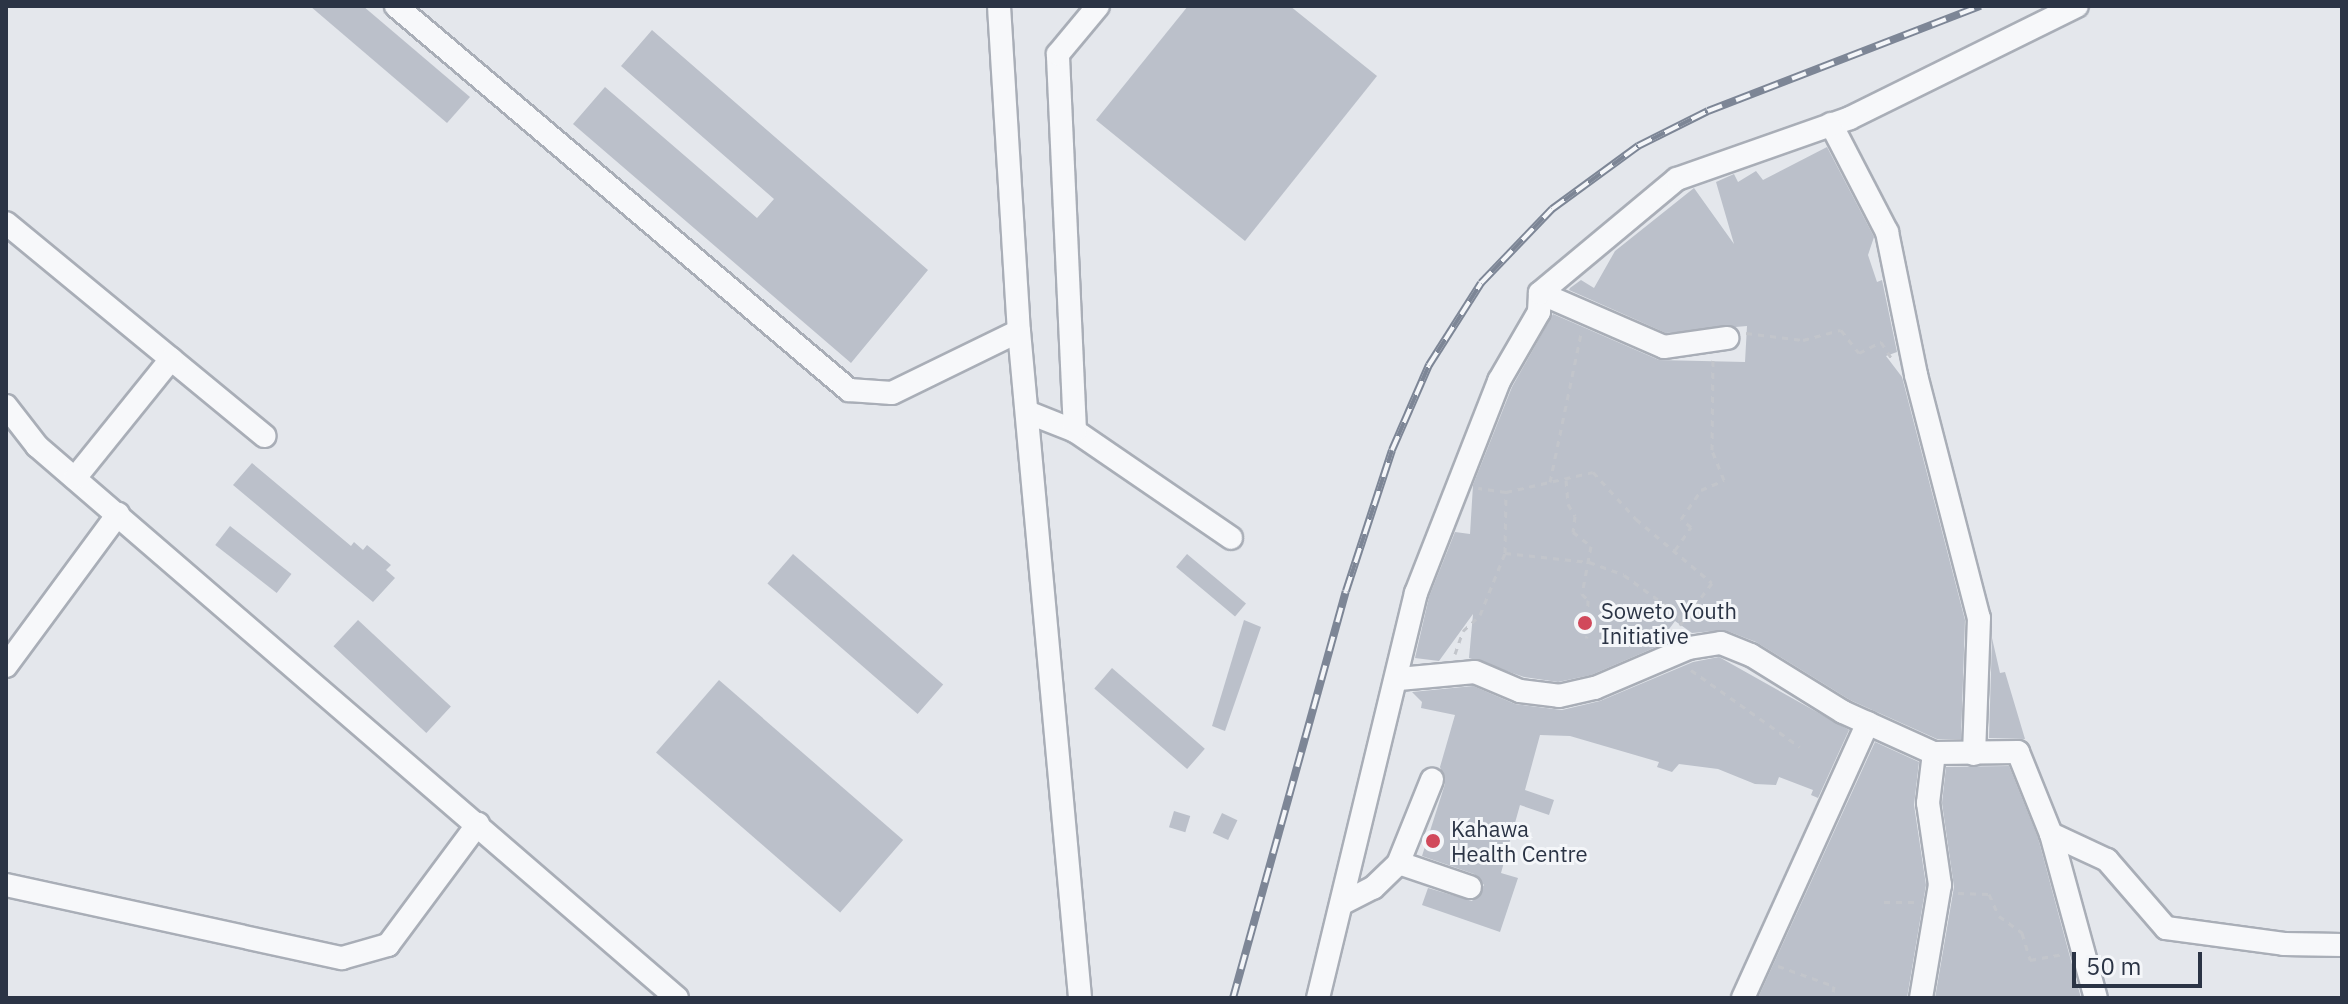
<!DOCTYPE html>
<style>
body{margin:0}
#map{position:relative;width:2348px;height:1004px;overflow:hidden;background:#e4e7ec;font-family:"IBM Plex Sans",sans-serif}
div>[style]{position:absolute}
.building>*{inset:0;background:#bbc0ca;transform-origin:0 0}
.path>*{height:3px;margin-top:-1.5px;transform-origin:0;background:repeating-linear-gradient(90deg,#c2c5cb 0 6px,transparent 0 12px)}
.roads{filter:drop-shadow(2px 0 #a9aeb7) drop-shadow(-2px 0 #a9aeb7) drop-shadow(0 2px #a9aeb7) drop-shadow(0 -2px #a9aeb7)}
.minor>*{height:22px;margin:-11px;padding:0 11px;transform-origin:11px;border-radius:11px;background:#f7f8fa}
.rail>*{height:8px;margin-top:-4px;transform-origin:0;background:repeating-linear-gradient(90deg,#f4f6f9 0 15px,#7d8696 0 30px);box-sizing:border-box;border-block:2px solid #7d8696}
.dots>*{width:22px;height:22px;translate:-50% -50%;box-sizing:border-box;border:4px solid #f4f6f9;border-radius:50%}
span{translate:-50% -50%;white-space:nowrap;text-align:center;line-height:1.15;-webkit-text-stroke:6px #f4f6f9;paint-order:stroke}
.poi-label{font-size:22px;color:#2b3445}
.left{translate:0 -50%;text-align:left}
.frame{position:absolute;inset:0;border:8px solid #2b3445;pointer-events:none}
.scale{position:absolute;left:2072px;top:952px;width:130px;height:36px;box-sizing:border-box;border:4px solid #2b3445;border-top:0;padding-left:10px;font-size:24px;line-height:28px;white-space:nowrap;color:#2b3445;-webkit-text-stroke:6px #f4f6f9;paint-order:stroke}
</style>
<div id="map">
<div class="building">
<i style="clip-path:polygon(310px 6px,363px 6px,470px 97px,447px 123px)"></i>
<i style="clip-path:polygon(1188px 6px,1290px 6px,1377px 76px,1245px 241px,1096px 120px)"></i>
<i style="clip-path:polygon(652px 30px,928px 270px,851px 363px,573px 124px,605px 87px,757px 218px,774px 199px,621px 66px)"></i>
<i style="clip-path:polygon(1827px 147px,1874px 237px,1868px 255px,1877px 282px,1882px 280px,1897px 352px,1886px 356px,1902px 377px,1965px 620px,1961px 739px,1937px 739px,1850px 700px,1756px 642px,1725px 630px,1692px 633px,1675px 621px,1656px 647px,1591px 675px,1558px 682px,1524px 677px,1469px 658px,1473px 614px,1439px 661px,1415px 658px,1429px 597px,1455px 532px,1470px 534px,1473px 485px,1512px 387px,1553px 314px,1659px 360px,1745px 362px,1747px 326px,1666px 333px,1569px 290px,1570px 288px,1581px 280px,1594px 288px,1615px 251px,1694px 188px,1734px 244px,1716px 182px,1734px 174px,1738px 182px,1756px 171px,1763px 180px)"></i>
<i style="clip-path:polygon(252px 463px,351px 546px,354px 542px,363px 550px,367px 545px,391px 565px,386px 570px,395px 578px,373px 602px,233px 485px)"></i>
<i style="left:230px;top:526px;width:78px;height:24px;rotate:38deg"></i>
<i style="left:793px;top:554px;width:199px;height:39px;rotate:41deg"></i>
<i style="left:1187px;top:554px;width:77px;height:17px;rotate:40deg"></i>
<i style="left:358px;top:620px;width:127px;height:36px;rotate:43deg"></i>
<i style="clip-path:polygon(1244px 620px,1261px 627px,1225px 731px,1212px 726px)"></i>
<i style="clip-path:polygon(1992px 638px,2000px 673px,2005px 672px,2025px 739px,1989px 738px)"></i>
<i style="clip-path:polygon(1719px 657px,1849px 730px,1818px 798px,1811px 795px,1813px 790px,1779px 777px,1776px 785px,1755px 784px,1718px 769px,1679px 764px,1672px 772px,1657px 767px,1659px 762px,1570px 736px,1540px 735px,1525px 790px,1554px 800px,1549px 815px,1520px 805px,1501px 873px,1518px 878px,1500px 932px,1422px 905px,1428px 888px,1472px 901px,1484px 885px,1474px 874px,1422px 856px,1445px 784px,1440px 767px,1455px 715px,1421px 708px,1422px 702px,1412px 692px,1473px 686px,1515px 704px,1562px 710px,1600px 701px,1693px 662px)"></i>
<i style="left:1112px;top:668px;width:123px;height:27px;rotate:41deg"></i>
<i style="left:719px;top:680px;width:244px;height:96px;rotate:41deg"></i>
<i style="clip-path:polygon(1875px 742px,1919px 762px,1914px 805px,1926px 885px,1907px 998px,1758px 998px)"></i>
<i style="clip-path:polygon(2009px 766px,2038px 838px,2081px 998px,1935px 998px,1954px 887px,1942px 803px,1946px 767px)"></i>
<i style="left:1174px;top:811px;width:17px;height:17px;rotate:17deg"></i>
<i style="left:1222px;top:813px;width:17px;height:22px;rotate:25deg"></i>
</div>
<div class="path">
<i style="left:1746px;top:333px;width:57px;rotate:7deg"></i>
<i style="left:1803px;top:340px;width:39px;rotate:-15deg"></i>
<i style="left:1841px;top:330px;width:29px;rotate:52deg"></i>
<i style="left:1859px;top:353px;width:25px;rotate:-27deg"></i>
<i style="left:1881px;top:342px;width:20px;rotate:57deg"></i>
<i style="left:1566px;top:480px;width:24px;rotate:85deg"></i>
<i style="left:1568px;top:504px;width:14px;rotate:60deg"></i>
<i style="left:1575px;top:516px;width:16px;rotate:97deg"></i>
<i style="left:1573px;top:532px;width:23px;rotate:38deg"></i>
<i style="left:1591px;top:546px;width:49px;rotate:100.6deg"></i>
<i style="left:1582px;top:594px;width:8px;rotate:45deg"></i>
<i style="left:1588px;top:600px;width:38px;rotate:92deg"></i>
<i style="left:1550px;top:482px;width:151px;rotate:-78.2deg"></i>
<i style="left:1506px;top:492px;width:89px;rotate:-12.9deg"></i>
<i style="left:1593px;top:472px;width:64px;rotate:47.5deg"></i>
<i style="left:1636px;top:519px;width:99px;rotate:40.1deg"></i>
<i style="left:1712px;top:583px;width:53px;rotate:127.3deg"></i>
<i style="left:1675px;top:550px;width:28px;rotate:-55deg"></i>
<i style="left:1691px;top:527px;width:13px;rotate:-141deg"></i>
<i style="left:1681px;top:519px;width:35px;rotate:-55deg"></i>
<i style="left:1701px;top:490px;width:25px;rotate:-23deg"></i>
<i style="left:1724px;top:480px;width:32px;rotate:-112deg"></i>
<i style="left:1712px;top:450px;width:90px;rotate:-89.4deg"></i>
<i style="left:1505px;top:553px;width:84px;rotate:6.1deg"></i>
<i style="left:1589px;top:562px;width:37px;rotate:20deg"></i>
<i style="left:1624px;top:575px;width:68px;rotate:36deg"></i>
<i style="left:1679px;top:615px;width:10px;rotate:84deg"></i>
<i style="left:1455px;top:654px;width:24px;rotate:-71deg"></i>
<i style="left:1463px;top:631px;width:23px;rotate:-43deg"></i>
<i style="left:1480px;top:615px;width:67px;rotate:-68deg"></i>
<i style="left:1505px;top:553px;width:61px;rotate:-89.1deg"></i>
<i style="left:1506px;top:492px;width:28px;rotate:-172deg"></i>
<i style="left:1691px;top:670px;width:133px;rotate:35.2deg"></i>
<i style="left:1958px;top:893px;width:31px;rotate:2deg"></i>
<i style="left:1989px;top:894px;width:24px;rotate:66deg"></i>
<i style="left:1999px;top:916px;width:29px;rotate:36deg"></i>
<i style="left:2022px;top:933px;width:28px;rotate:73deg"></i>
<i style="left:2030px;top:960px;width:34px;rotate:-10deg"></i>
<i style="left:1884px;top:902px;width:33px"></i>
<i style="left:1778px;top:966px;width:59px;rotate:19.7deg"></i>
<i style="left:1834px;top:986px;width:12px;rotate:99deg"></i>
</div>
<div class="roads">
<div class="minor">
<i style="left:396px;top:6px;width:594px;rotate:40.29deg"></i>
<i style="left:849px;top:390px;width:43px;rotate:4deg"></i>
<i style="left:892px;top:393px;width:141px;rotate:-26deg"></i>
<i style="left:999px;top:6px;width:326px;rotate:86.5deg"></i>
<i style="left:1019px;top:331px;width:670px;rotate:84.77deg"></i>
<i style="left:1831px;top:124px;width:122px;rotate:62.6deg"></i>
<i style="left:1887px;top:232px;width:146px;rotate:78.5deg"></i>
<i style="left:1916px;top:375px;width:251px;rotate:75.5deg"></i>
<i style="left:1979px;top:618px;width:136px;rotate:92.1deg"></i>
<i style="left:6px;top:223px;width:335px;rotate:39.5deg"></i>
<i style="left:1540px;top:293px;width:135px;rotate:23.5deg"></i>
<i style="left:1664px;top:347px;width:64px;rotate:-8.1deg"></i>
<i style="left:6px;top:406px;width:51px;rotate:52.2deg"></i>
<i style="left:37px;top:446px;width:845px;rotate:40.78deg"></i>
<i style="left:1027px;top:412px;width:52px;rotate:21.6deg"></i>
<i style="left:1075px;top:431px;width:189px;rotate:34.4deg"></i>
<i style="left:1075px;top:431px;width:377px;rotate:-92.6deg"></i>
<i style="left:1058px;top:54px;width:62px;rotate:-50.2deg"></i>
<i style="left:75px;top:478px;width:153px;rotate:-51.1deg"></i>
<i style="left:6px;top:666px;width:189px;rotate:-53.6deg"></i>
<i style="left:1399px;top:679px;width:76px;rotate:-5.3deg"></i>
<i style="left:1475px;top:672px;width:49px;rotate:22.9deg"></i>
<i style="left:1520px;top:691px;width:39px;rotate:7deg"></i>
<i style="left:1559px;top:696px;width:37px;rotate:-13deg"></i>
<i style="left:1595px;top:688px;width:102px;rotate:-23.1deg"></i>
<i style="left:1689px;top:648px;width:32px;rotate:-9deg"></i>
<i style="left:1721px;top:643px;width:32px;rotate:22deg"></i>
<i style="left:1751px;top:655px;width:108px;rotate:31.8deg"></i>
<i style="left:1843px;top:712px;width:100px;rotate:24.3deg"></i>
<i style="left:1934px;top:753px;width:84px;rotate:-0.7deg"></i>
<i style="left:2018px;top:752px;width:88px;rotate:68.1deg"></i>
<i style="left:2051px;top:834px;width:170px;rotate:74.7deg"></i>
<i style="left:2051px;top:834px;width:62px;rotate:24.9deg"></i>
<i style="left:2107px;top:860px;width:90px;rotate:49.1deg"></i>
<i style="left:2166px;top:928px;width:119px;rotate:7.7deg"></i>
<i style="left:2284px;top:944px;width:58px;rotate:1deg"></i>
<i style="left:1399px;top:863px;width:75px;rotate:18.7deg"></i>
<i style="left:6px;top:885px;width:344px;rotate:12.3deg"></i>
<i style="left:342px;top:958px;width:48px;rotate:-15.8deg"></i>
<i style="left:388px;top:945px;width:151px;rotate:-53.4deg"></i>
<i style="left:1343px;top:903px;width:34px;rotate:-27deg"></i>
<i style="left:1373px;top:888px;width:35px;rotate:-44deg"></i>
<i style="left:1398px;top:864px;width:91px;rotate:-68deg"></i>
<i style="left:1318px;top:998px;width:417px;rotate:-76.4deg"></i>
<i style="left:1416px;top:593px;width:228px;rotate:-68.6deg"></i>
<i style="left:1499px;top:381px;width:80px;rotate:-59.9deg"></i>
<i style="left:1539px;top:312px;width:19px;rotate:-87deg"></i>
<i style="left:1540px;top:293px;width:178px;rotate:-39.8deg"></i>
<i style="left:1677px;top:179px;width:183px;rotate:-19.4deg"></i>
<i style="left:1850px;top:118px;width:253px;rotate:-26.3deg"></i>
<i style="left:1743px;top:998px;width:302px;rotate:-65.6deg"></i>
<i style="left:1921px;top:998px;width:115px;rotate:-80.5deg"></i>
<i style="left:1940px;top:885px;width:83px;rotate:-98.3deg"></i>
<i style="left:1928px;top:803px;width:50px;rotate:-83.2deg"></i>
</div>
</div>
<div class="rail">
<i style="left:1233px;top:998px;width:422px;rotate:-74.5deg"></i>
<i style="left:1346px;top:591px;width:148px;rotate:-71.9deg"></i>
<i style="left:1392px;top:450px;width:93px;rotate:-66.5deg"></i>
<i style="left:1429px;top:365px;width:97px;rotate:-57.6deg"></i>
<i style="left:1481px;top:283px;width:103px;rotate:-46.2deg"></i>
<i style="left:1552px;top:209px;width:107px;rotate:-36.2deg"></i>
<i style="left:1638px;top:146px;width:78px;rotate:-26.6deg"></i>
<i style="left:1708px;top:111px;width:292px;rotate:-21.1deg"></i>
</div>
<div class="dots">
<i style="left:1585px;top:623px;background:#d1495b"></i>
<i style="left:1433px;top:841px;background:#d1495b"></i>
</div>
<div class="poi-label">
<span class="left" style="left:1601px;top:623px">Soweto Youth<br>Initiative</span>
<span class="left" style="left:1451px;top:841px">Kahawa<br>Health Centre</span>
</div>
<div class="frame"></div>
<div class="scale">50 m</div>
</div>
